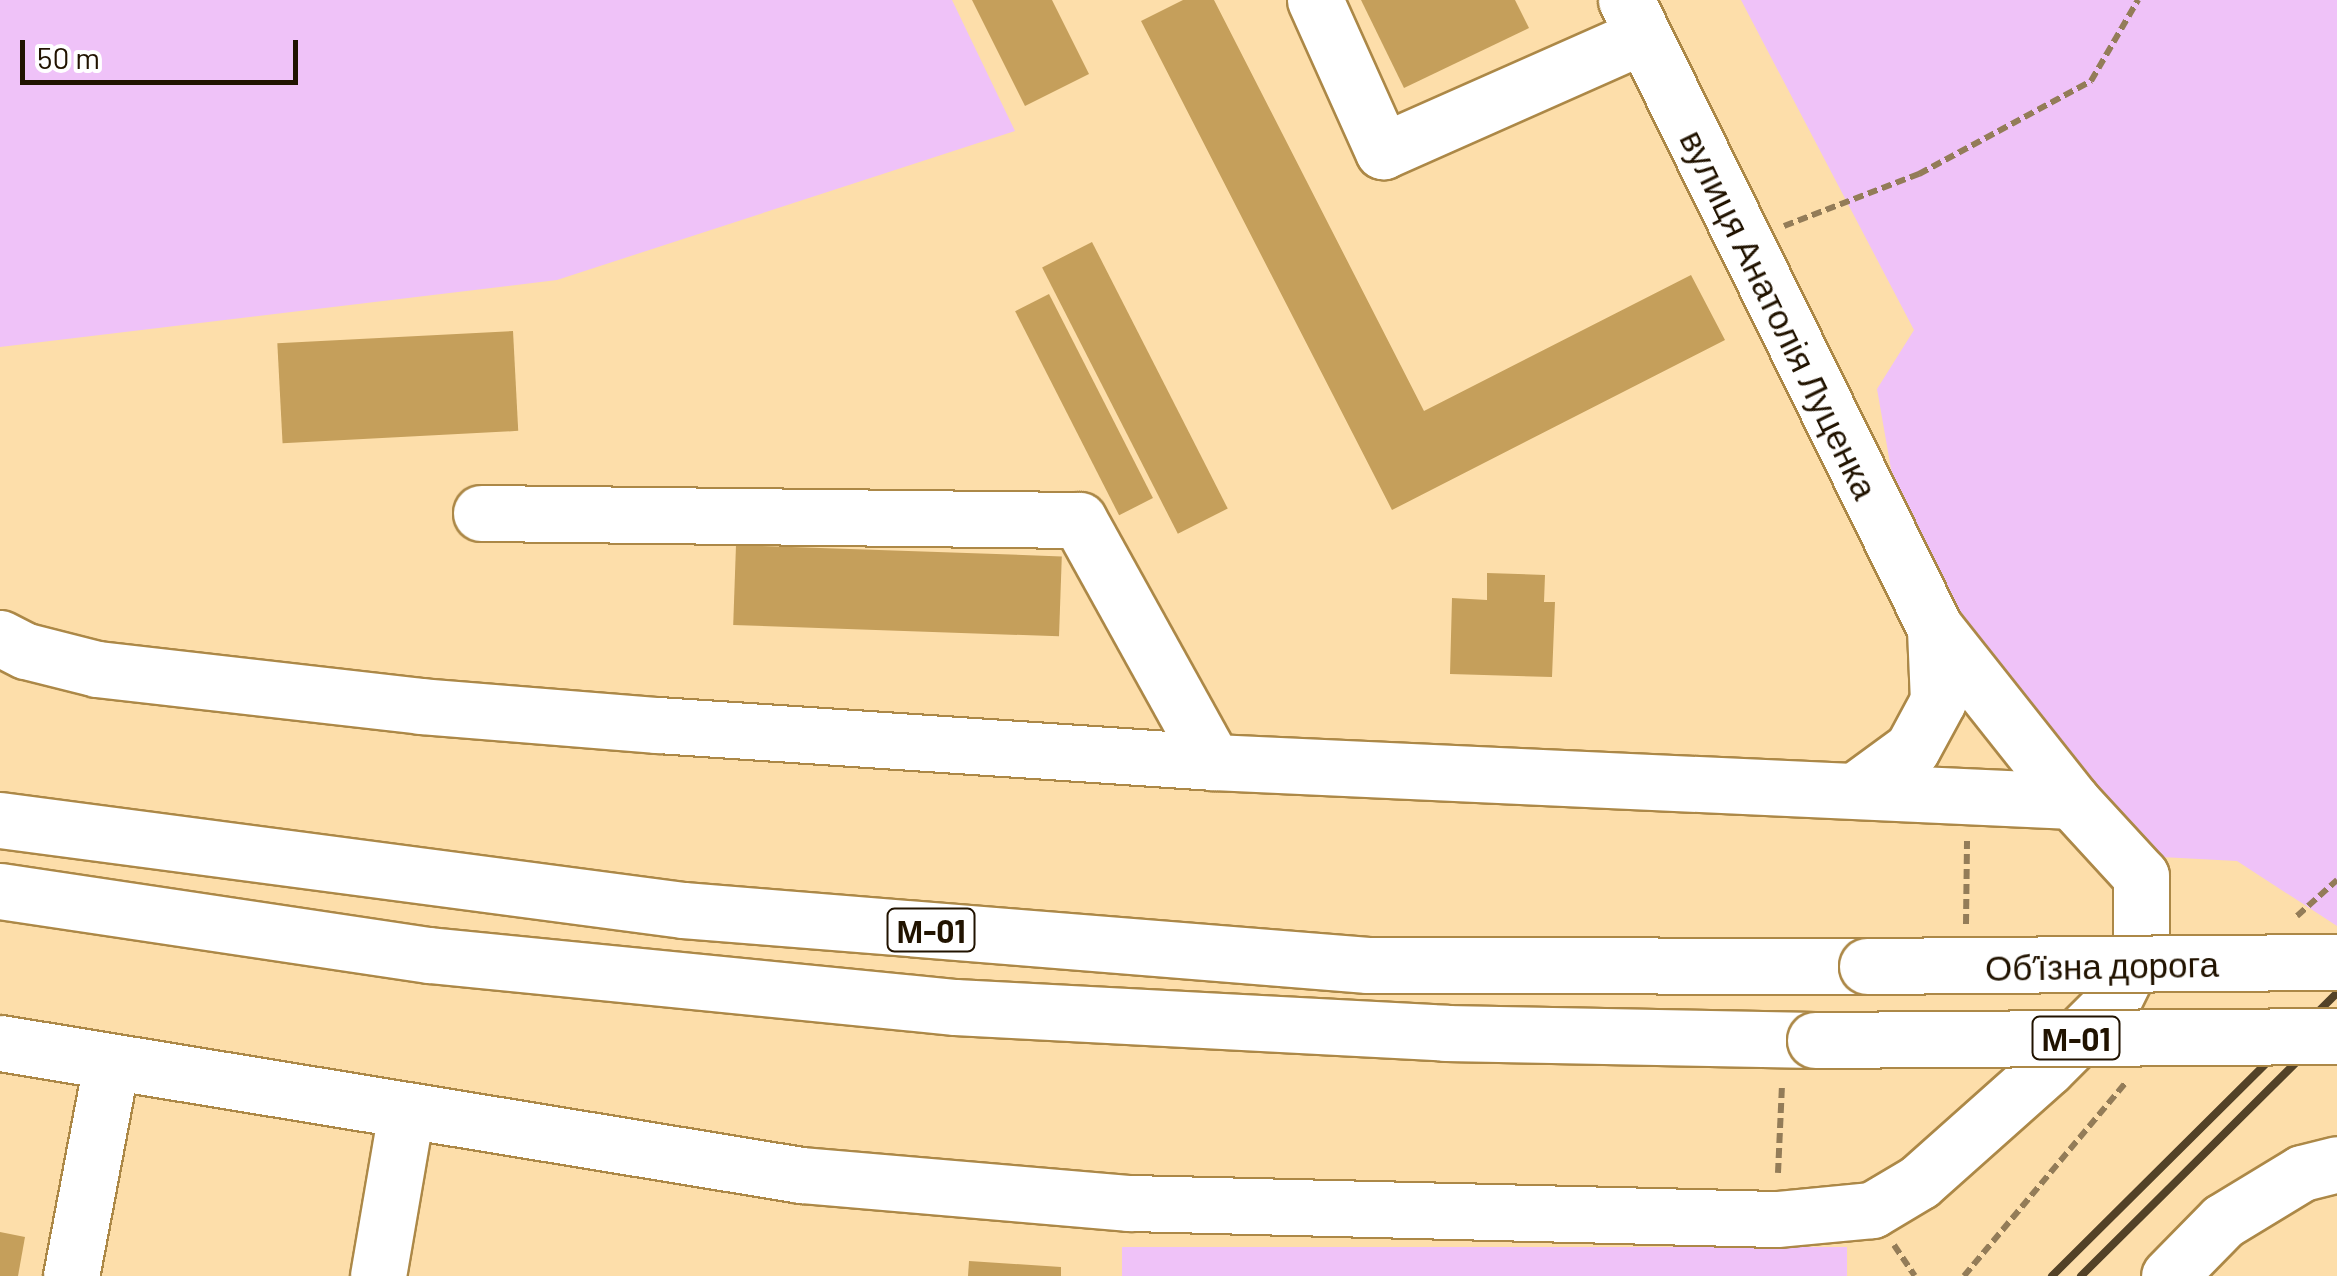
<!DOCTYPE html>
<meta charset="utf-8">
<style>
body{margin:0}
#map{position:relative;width:2337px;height:1276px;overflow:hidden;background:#fddeaa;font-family:Barlow,sans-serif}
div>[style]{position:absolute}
.green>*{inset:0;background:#efc2f8;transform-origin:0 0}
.building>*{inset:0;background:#c59f5b;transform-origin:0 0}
.path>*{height:6px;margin-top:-3px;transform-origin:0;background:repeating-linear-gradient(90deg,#937c58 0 10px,transparent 0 15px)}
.roads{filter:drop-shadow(2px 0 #ac8847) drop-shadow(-2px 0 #ac8847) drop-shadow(0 2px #ac8847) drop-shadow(0 -2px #ac8847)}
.minor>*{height:55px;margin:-27.5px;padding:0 27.5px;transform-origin:27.5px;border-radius:27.5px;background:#fff}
.highway>*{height:55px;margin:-27.5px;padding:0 27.5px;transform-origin:27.5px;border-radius:27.5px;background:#fff}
.rail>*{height:8px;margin:-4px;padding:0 4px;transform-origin:4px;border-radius:4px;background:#534227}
.bridges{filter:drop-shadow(2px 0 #ac8847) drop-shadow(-2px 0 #ac8847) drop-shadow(0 2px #ac8847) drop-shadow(0 -2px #ac8847)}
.highway-bridge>*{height:55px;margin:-27.5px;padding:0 27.5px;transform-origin:27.5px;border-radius:27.5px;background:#fff}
span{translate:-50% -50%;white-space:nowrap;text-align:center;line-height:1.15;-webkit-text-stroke:10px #fff;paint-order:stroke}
.shield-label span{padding:2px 8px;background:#fff;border:2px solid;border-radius:8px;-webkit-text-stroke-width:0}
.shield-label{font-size:32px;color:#211300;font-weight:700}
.street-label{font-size:35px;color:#211300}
.scale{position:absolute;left:20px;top:40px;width:278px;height:45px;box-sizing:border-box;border:5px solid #211300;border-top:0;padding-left:12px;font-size:30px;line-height:35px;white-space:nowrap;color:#211300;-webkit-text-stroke:8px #fff;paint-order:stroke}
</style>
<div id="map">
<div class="green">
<i style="clip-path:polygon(0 0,952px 0,1015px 131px,557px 280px,0 347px)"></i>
<i style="clip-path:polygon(1741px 0,2337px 0,2337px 926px,2237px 861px,2142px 856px,1908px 566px,1877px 389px,1914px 330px)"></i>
<i style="left:1122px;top:1247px;width:725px;height:43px"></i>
</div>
<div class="building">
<i style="clip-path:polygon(972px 0,1052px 0,1089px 74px,1025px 106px)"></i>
<i style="clip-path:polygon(1183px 0,1214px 0,1424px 411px,1691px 275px,1725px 340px,1392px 510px,1141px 21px)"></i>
<i style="clip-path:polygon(1361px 0,1515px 0,1529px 28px,1404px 88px)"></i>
<i style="left:1092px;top:242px;width:299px;height:56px;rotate:63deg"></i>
<i style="left:1049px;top:294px;width:229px;height:38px;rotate:63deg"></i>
<i style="left:513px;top:331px;width:100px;height:236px;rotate:87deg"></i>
<i style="left:736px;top:545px;width:326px;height:80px;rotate:2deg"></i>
<i style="clip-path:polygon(1487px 573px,1545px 575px,1544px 602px,1555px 602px,1552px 677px,1450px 674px,1452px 598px,1487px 600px)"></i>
<i style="clip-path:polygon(0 1232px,25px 1237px,18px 1276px,0 1276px)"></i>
<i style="clip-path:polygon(969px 1261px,1061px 1267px,1061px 1276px,968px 1276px)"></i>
</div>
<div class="path">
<i style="left:1784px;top:226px;width:145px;rotate:-21.1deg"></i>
<i style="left:1919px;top:174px;width:196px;rotate:-28.4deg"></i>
<i style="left:2091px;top:81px;width:94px;rotate:-59.9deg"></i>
<i style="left:2297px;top:916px;width:54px;rotate:-42deg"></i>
<i style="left:1966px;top:924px;width:83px;rotate:-89.3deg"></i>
<i style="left:1778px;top:1173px;width:88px;rotate:-87.4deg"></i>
<i style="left:1894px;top:1245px;width:37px;rotate:56deg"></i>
<i style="left:1964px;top:1276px;width:254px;rotate:-50.1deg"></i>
</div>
<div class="roads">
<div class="minor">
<i style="left:1315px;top:0;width:166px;rotate:65.8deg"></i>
<i style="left:1383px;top:151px;width:284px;rotate:-23.9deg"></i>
<i style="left:1626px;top:0;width:700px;rotate:63.8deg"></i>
<i style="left:1935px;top:628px;width:221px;rotate:51.6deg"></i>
<i style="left:481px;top:513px;width:598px;rotate:0.67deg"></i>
<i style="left:1079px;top:520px;width:277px;rotate:61deg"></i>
<i style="left:0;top:638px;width:29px;rotate:27deg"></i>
<i style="left:26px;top:651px;width:73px;rotate:14.2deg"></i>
<i style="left:97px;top:669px;width:326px;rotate:6.5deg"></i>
<i style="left:421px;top:706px;width:238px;rotate:4.6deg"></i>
<i style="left:658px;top:725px;width:556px;rotate:3.81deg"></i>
<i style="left:1213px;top:762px;width:860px;rotate:2.6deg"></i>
<i style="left:2072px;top:801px;width:102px;rotate:47.4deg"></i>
<i style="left:2141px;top:876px;width:68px;rotate:90deg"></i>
<i style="left:2141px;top:944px;width:66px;rotate:116.2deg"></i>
<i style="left:2112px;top:1003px;width:92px;rotate:135deg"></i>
<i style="left:2047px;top:1068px;width:171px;rotate:138.3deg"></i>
<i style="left:1919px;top:1182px;width:55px;rotate:149.2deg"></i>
<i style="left:1872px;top:1210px;width:96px;rotate:174.6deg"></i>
<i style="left:1776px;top:1219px;width:647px;rotate:-178.58deg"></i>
<i style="left:1129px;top:1203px;width:329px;rotate:-175.1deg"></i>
<i style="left:801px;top:1175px;width:812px;rotate:-170.64deg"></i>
<i style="left:1856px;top:790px;width:69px;rotate:-36.2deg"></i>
<i style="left:1912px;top:749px;width:55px;rotate:-61.6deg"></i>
<i style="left:1938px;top:701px;width:73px;rotate:-92.4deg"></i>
<i style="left:71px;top:1276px;width:216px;rotate:-79.3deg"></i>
<i style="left:378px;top:1276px;width:165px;rotate:-80.3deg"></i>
<i style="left:2169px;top:1276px;width:77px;rotate:-45.5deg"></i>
<i style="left:2223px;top:1221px;width:92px;rotate:-31.3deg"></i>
<i style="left:2302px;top:1173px;width:36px;rotate:-14deg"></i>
</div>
<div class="highway">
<i style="left:0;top:820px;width:689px;rotate:7.51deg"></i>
<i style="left:683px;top:910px;width:687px;rotate:4.59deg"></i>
<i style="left:1368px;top:965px;width:499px;rotate:0.1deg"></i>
<i style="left:0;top:891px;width:434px;rotate:8.5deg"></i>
<i style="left:429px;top:955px;width:529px;rotate:5.65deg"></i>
<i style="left:955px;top:1007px;width:492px;rotate:3deg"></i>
<i style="left:1446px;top:1033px;width:369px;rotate:1.1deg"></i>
</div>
</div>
<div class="rail">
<i style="left:2052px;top:1276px;width:402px;rotate:-44.8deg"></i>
<i style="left:2081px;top:1276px;width:361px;rotate:-44.8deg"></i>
</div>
<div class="bridges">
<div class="highway-bridge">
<i style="left:1867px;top:966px;width:470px;rotate:-0.5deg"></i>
<i style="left:1815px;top:1040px;width:522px;rotate:-0.44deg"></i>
</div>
</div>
<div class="shield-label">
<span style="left:931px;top:930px">М-01</span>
<span style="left:2076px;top:1038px">М-01</span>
</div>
<div class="street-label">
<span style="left:1780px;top:314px;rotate:64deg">вулиця Анатолія Луценка</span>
<span style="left:2102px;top:965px;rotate:-1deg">Обʼїзна дорога</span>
</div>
<div class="scale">50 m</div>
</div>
